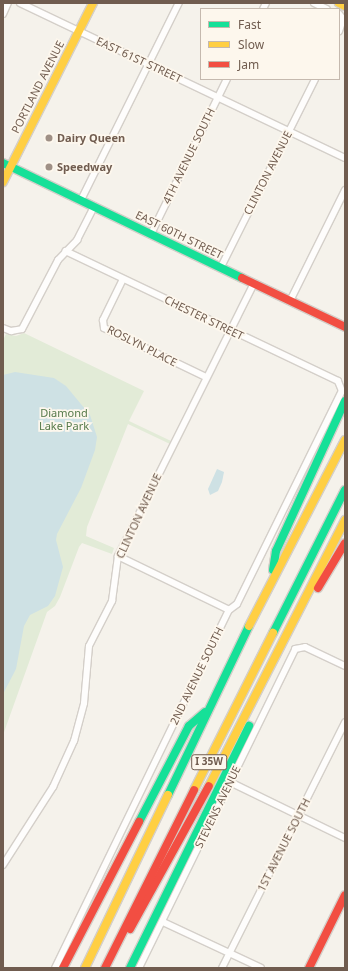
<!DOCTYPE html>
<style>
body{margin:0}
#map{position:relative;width:348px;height:971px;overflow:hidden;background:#f5f2eb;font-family:"Noto Sans",sans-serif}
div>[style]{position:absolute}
.green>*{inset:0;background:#e2ebd7}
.water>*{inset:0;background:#cee1e4}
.roads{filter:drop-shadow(1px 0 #d4cfc9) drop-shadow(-1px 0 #d4cfc9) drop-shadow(0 1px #d4cfc9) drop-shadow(0 -1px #d4cfc9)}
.street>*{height:6px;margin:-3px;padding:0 3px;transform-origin:3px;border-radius:3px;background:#fefdfc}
.fast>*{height:8px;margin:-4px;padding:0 4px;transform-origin:4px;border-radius:4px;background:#16e098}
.slow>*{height:8px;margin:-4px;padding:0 4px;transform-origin:4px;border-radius:4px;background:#ffcf43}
.jam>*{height:8px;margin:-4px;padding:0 4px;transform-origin:4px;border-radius:4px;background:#f24e42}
.dots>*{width:11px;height:11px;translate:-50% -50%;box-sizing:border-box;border:2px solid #fdf7ed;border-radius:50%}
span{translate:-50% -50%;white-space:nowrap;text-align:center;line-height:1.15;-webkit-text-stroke:3.5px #fdf7ed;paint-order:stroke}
.shield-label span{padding:1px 3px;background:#fdf7ed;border:1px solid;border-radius:3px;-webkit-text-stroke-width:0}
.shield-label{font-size:10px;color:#705c4f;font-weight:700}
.street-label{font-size:11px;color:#705c4f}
.poi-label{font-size:11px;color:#705c4f;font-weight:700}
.left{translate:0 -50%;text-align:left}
.park-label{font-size:11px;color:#567a4b}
.frame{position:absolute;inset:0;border:4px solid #705c4f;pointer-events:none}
.legend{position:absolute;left:200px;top:8px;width:140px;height:72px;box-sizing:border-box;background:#fdf7ed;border:1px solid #c5b9ae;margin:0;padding:5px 7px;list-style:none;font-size:12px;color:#705c4f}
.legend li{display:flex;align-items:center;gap:8px;height:20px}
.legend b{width:20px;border:1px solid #c5b9ae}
</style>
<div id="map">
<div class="green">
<i style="clip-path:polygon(24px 333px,144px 391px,129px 421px,171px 441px,170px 444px,128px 424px,87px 527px,86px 536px,114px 548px,112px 554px,82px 543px,79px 547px,60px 597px,55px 606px,47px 612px,3px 735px,3px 340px,6px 334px,16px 336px)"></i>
</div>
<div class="water">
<i style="clip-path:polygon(15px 372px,54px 378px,66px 386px,90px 415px,97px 437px,95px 450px,81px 488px,57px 534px,56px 540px,63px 567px,55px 596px,48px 606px,30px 615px,24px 626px,16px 669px,3px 694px,3px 375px)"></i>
<i style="clip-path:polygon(217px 469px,224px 472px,222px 482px,218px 491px,210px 495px,208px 489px)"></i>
</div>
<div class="roads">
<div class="street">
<i style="left:20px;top:3px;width:360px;rotate:25.5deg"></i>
<i style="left:314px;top:3px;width:14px;rotate:25deg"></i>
<i style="left:263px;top:9px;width:7px;rotate:-63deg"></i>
<i style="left:3px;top:14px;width:12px;rotate:-66deg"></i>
<i style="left:339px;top:14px;width:6px;rotate:51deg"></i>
<i style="left:343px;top:19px;width:13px;rotate:108deg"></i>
<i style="left:81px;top:200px;width:220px;rotate:-63.6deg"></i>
<i style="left:151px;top:234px;width:173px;rotate:-63.9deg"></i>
<i style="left:221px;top:267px;width:210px;rotate:-63.4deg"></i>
<i style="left:123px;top:279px;width:46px;rotate:116deg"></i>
<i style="left:103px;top:320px;width:8px;rotate:83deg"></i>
<i style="left:104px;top:328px;width:113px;rotate:25.7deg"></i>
<i style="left:290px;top:301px;width:124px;rotate:-63.6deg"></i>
<i style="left:3px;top:328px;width:9px;rotate:21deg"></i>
<i style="left:11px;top:331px;width:11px;rotate:-10deg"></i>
<i style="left:22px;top:329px;width:78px;rotate:-62.4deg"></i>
<i style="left:58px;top:260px;width:28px;rotate:-46deg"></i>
<i style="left:77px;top:240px;width:37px;rotate:-63deg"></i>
<i style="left:118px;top:556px;width:123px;rotate:25.9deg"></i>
<i style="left:230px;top:782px;width:128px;rotate:26deg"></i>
<i style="left:3px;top:865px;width:93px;rotate:-57.3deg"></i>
<i style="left:53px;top:787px;width:51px;rotate:-65.5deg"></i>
<i style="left:74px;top:741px;width:39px;rotate:-75deg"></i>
<i style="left:84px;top:703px;width:57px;rotate:-85deg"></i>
<i style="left:89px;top:646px;width:51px;rotate:-62.9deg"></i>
<i style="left:112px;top:601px;width:45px;rotate:-82.4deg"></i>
<i style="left:118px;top:556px;width:305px;rotate:-63.5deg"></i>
<i style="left:163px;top:922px;width:108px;rotate:25.1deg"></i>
<i style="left:55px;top:968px;width:398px;rotate:-64.1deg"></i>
<i style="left:229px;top:610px;width:10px;rotate:-37deg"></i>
<i style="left:237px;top:604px;width:237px;rotate:-63.8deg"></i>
<i style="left:342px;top:391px;width:11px;rotate:-112deg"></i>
<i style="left:338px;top:381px;width:302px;rotate:-154.5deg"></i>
<i style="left:139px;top:968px;width:355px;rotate:-63.9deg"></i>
<i style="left:295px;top:649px;width:10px;rotate:-11deg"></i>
<i style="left:305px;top:647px;width:44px;rotate:25.4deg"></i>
<i style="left:222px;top:968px;width:275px;rotate:-63.4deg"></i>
</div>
<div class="fast">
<i style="left:3px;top:163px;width:265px;rotate:25.7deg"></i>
<i style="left:273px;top:570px;width:19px;rotate:-81deg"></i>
<i style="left:276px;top:551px;width:165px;rotate:-65.3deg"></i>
<i style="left:273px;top:633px;width:160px;rotate:-63.3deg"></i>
<i style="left:168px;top:795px;width:187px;rotate:-64.4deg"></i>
<i style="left:139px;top:822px;width:108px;rotate:-62.5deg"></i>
<i style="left:189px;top:726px;width:21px;rotate:-41deg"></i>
<i style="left:130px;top:968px;width:270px;rotate:-63.8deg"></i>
</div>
<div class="slow">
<i style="left:339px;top:3px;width:7px;rotate:27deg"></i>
<i style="left:3px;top:182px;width:200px;rotate:-63.3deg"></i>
<i style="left:249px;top:626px;width:209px;rotate:-62.7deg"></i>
<i style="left:209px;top:786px;width:299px;rotate:-62.9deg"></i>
<i style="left:194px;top:790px;width:176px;rotate:-63.3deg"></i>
<i style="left:85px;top:968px;width:192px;rotate:-64.4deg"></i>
</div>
<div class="jam">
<i style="left:242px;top:278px;width:114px;rotate:25.4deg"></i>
<i style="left:318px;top:588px;width:52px;rotate:-59deg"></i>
<i style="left:130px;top:929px;width:163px;rotate:-61.1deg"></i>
<i style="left:63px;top:968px;width:165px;rotate:-62.5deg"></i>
<i style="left:105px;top:968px;width:199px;rotate:-63.4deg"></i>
<i style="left:309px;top:968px;width:81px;rotate:-63.7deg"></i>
</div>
</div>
<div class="dots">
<i style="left:49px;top:138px;background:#9f9086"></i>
<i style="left:49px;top:167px;background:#9f9086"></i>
</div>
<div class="shield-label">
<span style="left:209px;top:762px">I 35W</span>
</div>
<div class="street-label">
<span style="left:139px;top:60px;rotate:25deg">EAST 61ST STREET</span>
<span style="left:38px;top:87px;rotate:-63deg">PORTLAND AVENUE</span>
<span style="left:189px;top:156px;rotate:-64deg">4TH AVENUE SOUTH</span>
<span style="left:268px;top:173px;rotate:-63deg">CLINTON AVENUE</span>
<span style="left:179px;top:235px;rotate:26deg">EAST 60TH STREET</span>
<span style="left:204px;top:318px;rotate:26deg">CHESTER STREET</span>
<span style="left:142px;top:346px;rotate:27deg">ROSLYN PLACE</span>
<span style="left:139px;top:516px;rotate:-65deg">CLINTON AVENUE</span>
<span style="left:197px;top:676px;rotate:-64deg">2ND AVENUE SOUTH</span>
<span style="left:218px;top:807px;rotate:-64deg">STEVENS AVENUE</span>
<span style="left:284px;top:845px;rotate:-63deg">1ST AVENUE SOUTH</span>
</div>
<div class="poi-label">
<span class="left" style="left:57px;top:138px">Dairy Queen</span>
<span class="left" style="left:57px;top:167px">Speedway</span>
</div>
<div class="park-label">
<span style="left:64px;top:420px">Diamond<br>Lake Park</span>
</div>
<div class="frame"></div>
<ul class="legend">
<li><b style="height:5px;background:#16e098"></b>Fast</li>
<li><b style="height:5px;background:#ffcf43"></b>Slow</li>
<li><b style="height:5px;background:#f24e42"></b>Jam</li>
</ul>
</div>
